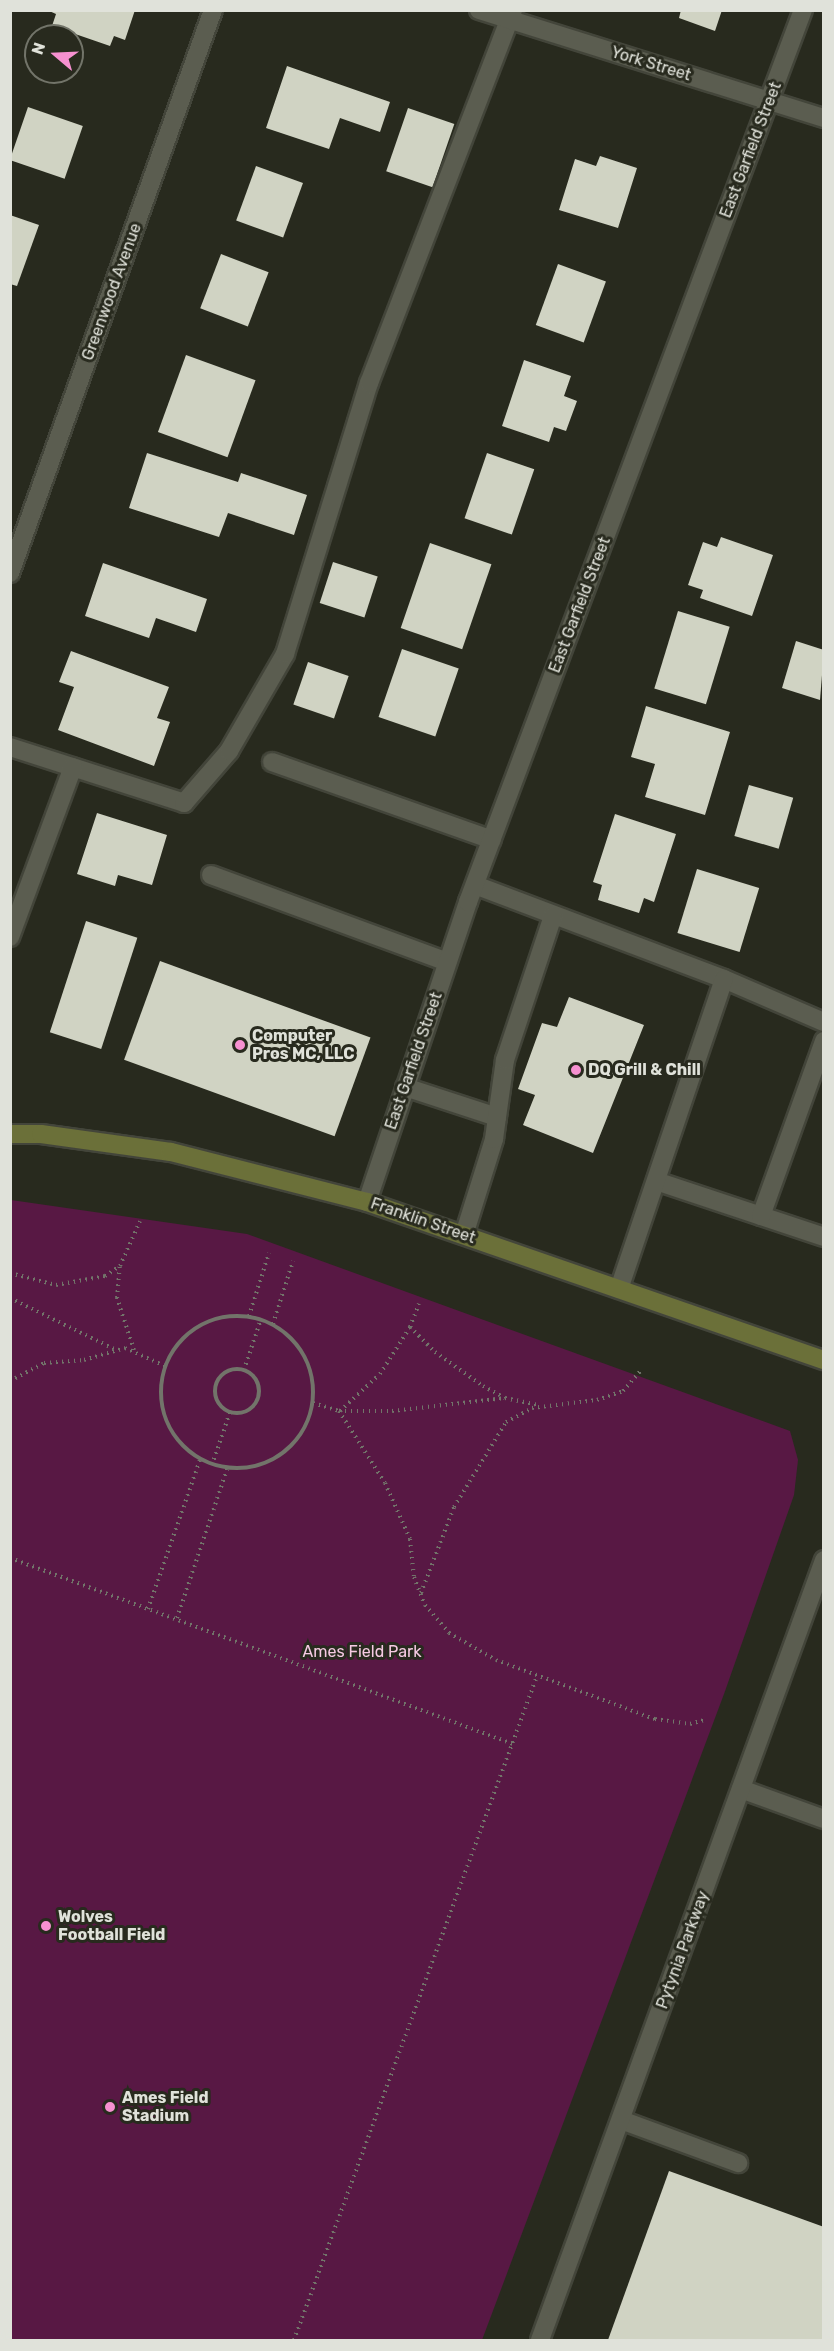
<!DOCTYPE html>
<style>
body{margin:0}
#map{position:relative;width:834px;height:2351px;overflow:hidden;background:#282a1e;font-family:Rubik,sans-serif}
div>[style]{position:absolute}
.green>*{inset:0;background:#581844}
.building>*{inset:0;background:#d0d3c3;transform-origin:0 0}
.path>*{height:4px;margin-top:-2px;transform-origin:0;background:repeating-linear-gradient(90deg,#72746a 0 1.5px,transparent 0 6px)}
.path>.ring{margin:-2px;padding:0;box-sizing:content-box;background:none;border:4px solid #72746a;border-radius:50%}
.roads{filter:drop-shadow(2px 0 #43453a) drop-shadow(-2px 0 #43453a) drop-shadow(0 2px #43453a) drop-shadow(0 -2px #43453a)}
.service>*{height:18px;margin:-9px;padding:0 9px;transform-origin:9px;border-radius:9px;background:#5b5d50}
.minor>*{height:18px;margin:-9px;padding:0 9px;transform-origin:9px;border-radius:9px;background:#5b5d50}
.tertiary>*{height:18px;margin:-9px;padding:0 9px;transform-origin:9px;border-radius:9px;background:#5b5d50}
.secondary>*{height:18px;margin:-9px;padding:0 9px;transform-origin:9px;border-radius:9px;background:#6b7039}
.dots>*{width:16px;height:16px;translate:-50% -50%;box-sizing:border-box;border:3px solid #282a1e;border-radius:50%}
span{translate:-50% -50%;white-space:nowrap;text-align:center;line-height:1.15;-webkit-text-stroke:6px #282a1e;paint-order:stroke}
.street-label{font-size:16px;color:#e0e2da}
.poi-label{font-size:16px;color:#e0e2da;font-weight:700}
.left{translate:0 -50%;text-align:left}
.park-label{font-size:16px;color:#f6cae3}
.frame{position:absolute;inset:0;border:12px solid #e0e2da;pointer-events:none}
.north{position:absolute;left:24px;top:24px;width:60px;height:60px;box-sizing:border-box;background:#282a1e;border:2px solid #727469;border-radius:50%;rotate:289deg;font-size:16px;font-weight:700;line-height:24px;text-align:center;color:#e0e2da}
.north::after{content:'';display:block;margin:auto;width:21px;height:27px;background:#f690d0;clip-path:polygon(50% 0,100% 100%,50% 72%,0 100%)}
</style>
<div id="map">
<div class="green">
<i style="clip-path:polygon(11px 1200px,247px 1234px,790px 1431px,798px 1460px,794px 1495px,724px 1694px,482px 2340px,11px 2340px)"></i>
</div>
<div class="building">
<i style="clip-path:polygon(47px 10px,135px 10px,125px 40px,114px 36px,110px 46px,52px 26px,56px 14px)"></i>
<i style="clip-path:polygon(681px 10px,722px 10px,715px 31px,679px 18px)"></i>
<i style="clip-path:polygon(287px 66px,390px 102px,380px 132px,340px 118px,329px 149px,266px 128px)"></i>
<i style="left:28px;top:107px;width:58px;height:56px;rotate:19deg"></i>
<i style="left:408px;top:108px;width:49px;height:67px;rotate:19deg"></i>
<i style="clip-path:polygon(600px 156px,637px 168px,618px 228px,559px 210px,575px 159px,596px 166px)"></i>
<i style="left:256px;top:166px;width:50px;height:58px;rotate:20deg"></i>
<i style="clip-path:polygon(10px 215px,39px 225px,17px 286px,10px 284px)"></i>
<i style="left:221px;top:254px;width:51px;height:58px;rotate:21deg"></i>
<i style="left:558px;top:264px;width:51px;height:65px;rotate:20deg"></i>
<i style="left:186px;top:355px;width:74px;height:82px;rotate:20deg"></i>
<i style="clip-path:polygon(524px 360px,571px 376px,564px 396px,577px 401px,566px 431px,554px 427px,549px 442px,502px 426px)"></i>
<i style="clip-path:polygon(147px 453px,238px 482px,241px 473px,307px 495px,294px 535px,228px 513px,219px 537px,129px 508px)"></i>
<i style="left:487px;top:453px;width:50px;height:69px;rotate:19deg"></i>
<i style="clip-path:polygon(721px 537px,773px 555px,752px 616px,700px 598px,703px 590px,688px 585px,703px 542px,717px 547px)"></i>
<i style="left:430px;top:543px;width:65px;height:90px;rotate:19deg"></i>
<i style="left:333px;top:562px;width:47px;height:43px;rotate:18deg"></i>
<i style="clip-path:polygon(103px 563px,207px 599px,196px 632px,156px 618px,149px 638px,85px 616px)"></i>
<i style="left:678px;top:611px;width:54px;height:81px;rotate:17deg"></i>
<i style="clip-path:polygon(796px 641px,824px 650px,820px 700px,782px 688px)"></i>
<i style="left:402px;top:649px;width:60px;height:72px;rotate:19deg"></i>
<i style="clip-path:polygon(71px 651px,169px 687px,157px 718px,170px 722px,154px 766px,58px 730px,74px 687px,59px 682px)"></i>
<i style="left:308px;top:662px;width:43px;height:45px;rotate:19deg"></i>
<i style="clip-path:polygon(646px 706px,730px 732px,705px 815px,645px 797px,655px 764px,631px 757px)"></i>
<i style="left:749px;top:785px;width:46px;height:53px;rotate:16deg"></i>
<i style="clip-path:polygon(97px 813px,167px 835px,152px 885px,118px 875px,115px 886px,77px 874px)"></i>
<i style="clip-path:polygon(615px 814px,676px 834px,654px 902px,644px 898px,639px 913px,598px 900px,602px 885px,593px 882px)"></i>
<i style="left:697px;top:869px;width:65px;height:67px;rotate:17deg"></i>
<i style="left:86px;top:921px;width:54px;height:117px;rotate:18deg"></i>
<i style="left:160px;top:961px;width:224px;height:105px;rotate:20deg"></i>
<i style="clip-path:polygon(569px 997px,644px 1025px,593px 1153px,523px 1125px,535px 1095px,518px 1089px,542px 1023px,557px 1027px)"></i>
<i style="clip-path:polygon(669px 2171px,824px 2227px,824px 2340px,608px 2340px)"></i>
</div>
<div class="path">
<i style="left:10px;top:1273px;width:48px;rotate:14.6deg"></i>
<i style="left:56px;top:1285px;width:50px;rotate:-10.4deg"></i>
<i style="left:105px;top:1276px;width:18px;rotate:-34deg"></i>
<i style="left:10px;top:1298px;width:116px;rotate:26.1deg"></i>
<i class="ring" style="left:161px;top:1316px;width:148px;height:148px"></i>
<i style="left:249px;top:1316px;width:66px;rotate:-72.4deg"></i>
<i style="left:273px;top:1324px;width:66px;rotate:-72.4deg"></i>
<i style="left:410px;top:1327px;width:35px;rotate:45deg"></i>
<i style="left:435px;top:1352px;width:59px;rotate:35.3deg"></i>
<i style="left:483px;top:1386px;width:25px;rotate:29deg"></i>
<i style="left:505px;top:1398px;width:34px;rotate:12deg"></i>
<i style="left:134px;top:1350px;width:55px;rotate:-108.1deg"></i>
<i style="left:117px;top:1298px;width:32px;rotate:-85deg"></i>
<i style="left:120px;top:1266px;width:49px;rotate:-66deg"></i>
<i class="ring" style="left:215px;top:1369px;width:40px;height:40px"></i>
<i style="left:244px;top:1370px;width:54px;rotate:-71.6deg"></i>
<i style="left:10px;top:1381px;width:38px;rotate:-28deg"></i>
<i style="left:44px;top:1363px;width:40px;rotate:-4.3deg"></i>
<i style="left:84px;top:1360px;width:43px;rotate:-16.3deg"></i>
<i style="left:125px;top:1348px;width:44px;rotate:24.2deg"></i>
<i style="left:313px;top:1403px;width:27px;rotate:17deg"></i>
<i style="left:339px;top:1411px;width:53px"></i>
<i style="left:392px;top:1411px;width:114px;rotate:-6.6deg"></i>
<i style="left:339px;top:1411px;width:85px;rotate:57.4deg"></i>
<i style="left:385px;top:1483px;width:61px;rotate:65.9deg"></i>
<i style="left:410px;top:1539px;width:38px;rotate:84deg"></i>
<i style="left:414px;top:1577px;width:30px;rotate:69deg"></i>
<i style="left:425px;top:1605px;width:37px;rotate:49deg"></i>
<i style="left:449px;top:1633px;width:54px;rotate:29.9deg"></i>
<i style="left:496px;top:1660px;width:170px;rotate:20.4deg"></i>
<i style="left:655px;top:1719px;width:35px;rotate:8deg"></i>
<i style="left:690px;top:1724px;width:15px;rotate:-16deg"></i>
<i style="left:340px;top:1411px;width:54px;rotate:-42.8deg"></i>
<i style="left:380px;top:1374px;width:56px;rotate:-57.4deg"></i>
<i style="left:410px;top:1327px;width:25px;rotate:-69deg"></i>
<i style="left:212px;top:1465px;width:56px;rotate:-71.2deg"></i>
<i style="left:10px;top:1558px;width:536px;rotate:20.29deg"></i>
<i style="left:421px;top:1593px;width:92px;rotate:-69deg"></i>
<i style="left:454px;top:1507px;width:100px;rotate:-58.5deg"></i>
<i style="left:506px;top:1422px;width:30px;rotate:-28deg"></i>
<i style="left:532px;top:1408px;width:65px;rotate:-7deg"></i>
<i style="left:597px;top:1400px;width:28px;rotate:-19deg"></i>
<i style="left:623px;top:1391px;width:29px;rotate:-49deg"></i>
<i style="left:148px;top:1609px;width:158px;rotate:-70.8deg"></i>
<i style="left:177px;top:1618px;width:157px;rotate:-71.4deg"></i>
<i style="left:294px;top:2340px;width:707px;rotate:-69.9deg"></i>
</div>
<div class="roads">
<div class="service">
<i style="left:10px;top:747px;width:183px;rotate:17.8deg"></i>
<i style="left:184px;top:803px;width:69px;rotate:-49.1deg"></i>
<i style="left:229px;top:751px;width:112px;rotate:-60deg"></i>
<i style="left:285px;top:654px;width:284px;rotate:-72.8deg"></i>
<i style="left:369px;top:383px;width:400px;rotate:-68.9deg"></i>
<i style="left:272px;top:762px;width:233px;rotate:19.5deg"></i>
<i style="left:211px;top:875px;width:252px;rotate:20.2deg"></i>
<i style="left:475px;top:885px;width:266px;rotate:20.7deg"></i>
<i style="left:724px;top:979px;width:109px;rotate:23.3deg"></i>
<i style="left:10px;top:937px;width:181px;rotate:-69.7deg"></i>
<i style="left:405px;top:1087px;width:97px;rotate:18.1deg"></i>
<i style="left:656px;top:1181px;width:177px;rotate:18.4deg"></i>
<i style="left:761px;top:1216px;width:186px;rotate:-70.2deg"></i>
<i style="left:464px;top:1235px;width:101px;rotate:-72.6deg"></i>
<i style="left:494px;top:1139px;width:80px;rotate:-82.1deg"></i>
<i style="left:505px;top:1060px;width:152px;rotate:-71.6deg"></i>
<i style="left:619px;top:1289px;width:327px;rotate:-71.3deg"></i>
<i style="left:741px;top:1789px;width:88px;rotate:19.9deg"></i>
<i style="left:621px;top:2120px;width:125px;rotate:20.2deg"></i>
</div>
<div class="minor">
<i style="left:479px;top:10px;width:362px;rotate:17.4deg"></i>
<i style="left:367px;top:1202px;width:317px;rotate:-71.4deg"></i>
<i style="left:468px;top:902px;width:953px;rotate:-69.42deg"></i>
<i style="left:540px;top:2340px;width:830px;rotate:-69.99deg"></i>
</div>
<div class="tertiary">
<i style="left:10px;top:573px;width:598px;rotate:-70.17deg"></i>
</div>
<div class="secondary">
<i style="left:10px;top:1134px;width:31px"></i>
<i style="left:41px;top:1134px;width:131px;rotate:7.9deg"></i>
<i style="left:171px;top:1152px;width:202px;rotate:14.3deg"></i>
<i style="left:367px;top:1202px;width:484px;rotate:19.1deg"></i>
</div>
</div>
<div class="dots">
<i style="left:240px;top:1045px;background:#f690d0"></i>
<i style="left:576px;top:1070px;background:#f690d0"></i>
<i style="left:46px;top:1926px;background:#f690d0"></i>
<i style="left:110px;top:2107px;background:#f690d0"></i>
</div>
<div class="street-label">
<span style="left:651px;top:64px;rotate:17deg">York Street</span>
<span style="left:751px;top:150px;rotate:-69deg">East Garfield Street</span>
<span style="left:112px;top:292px;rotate:-70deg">Greenwood Avenue</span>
<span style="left:580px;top:605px;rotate:-69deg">East Garfield Street</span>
<span style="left:414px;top:1061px;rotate:-71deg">East Garfield Street</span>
<span style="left:423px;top:1221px;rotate:19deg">Franklin Street</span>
<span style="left:683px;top:1950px;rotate:-70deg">Pytynia Parkway</span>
</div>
<div class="poi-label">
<span class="left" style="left:252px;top:1045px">Computer<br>Pros MC, LLC</span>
<span class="left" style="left:588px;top:1070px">DQ Grill &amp; Chill</span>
<span class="left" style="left:58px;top:1926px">Wolves<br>Football Field</span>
<span class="left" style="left:122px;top:2107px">Ames Field<br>Stadium</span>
</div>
<div class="park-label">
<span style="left:362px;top:1652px">Ames Field Park</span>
</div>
<div class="frame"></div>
<div class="north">N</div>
</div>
